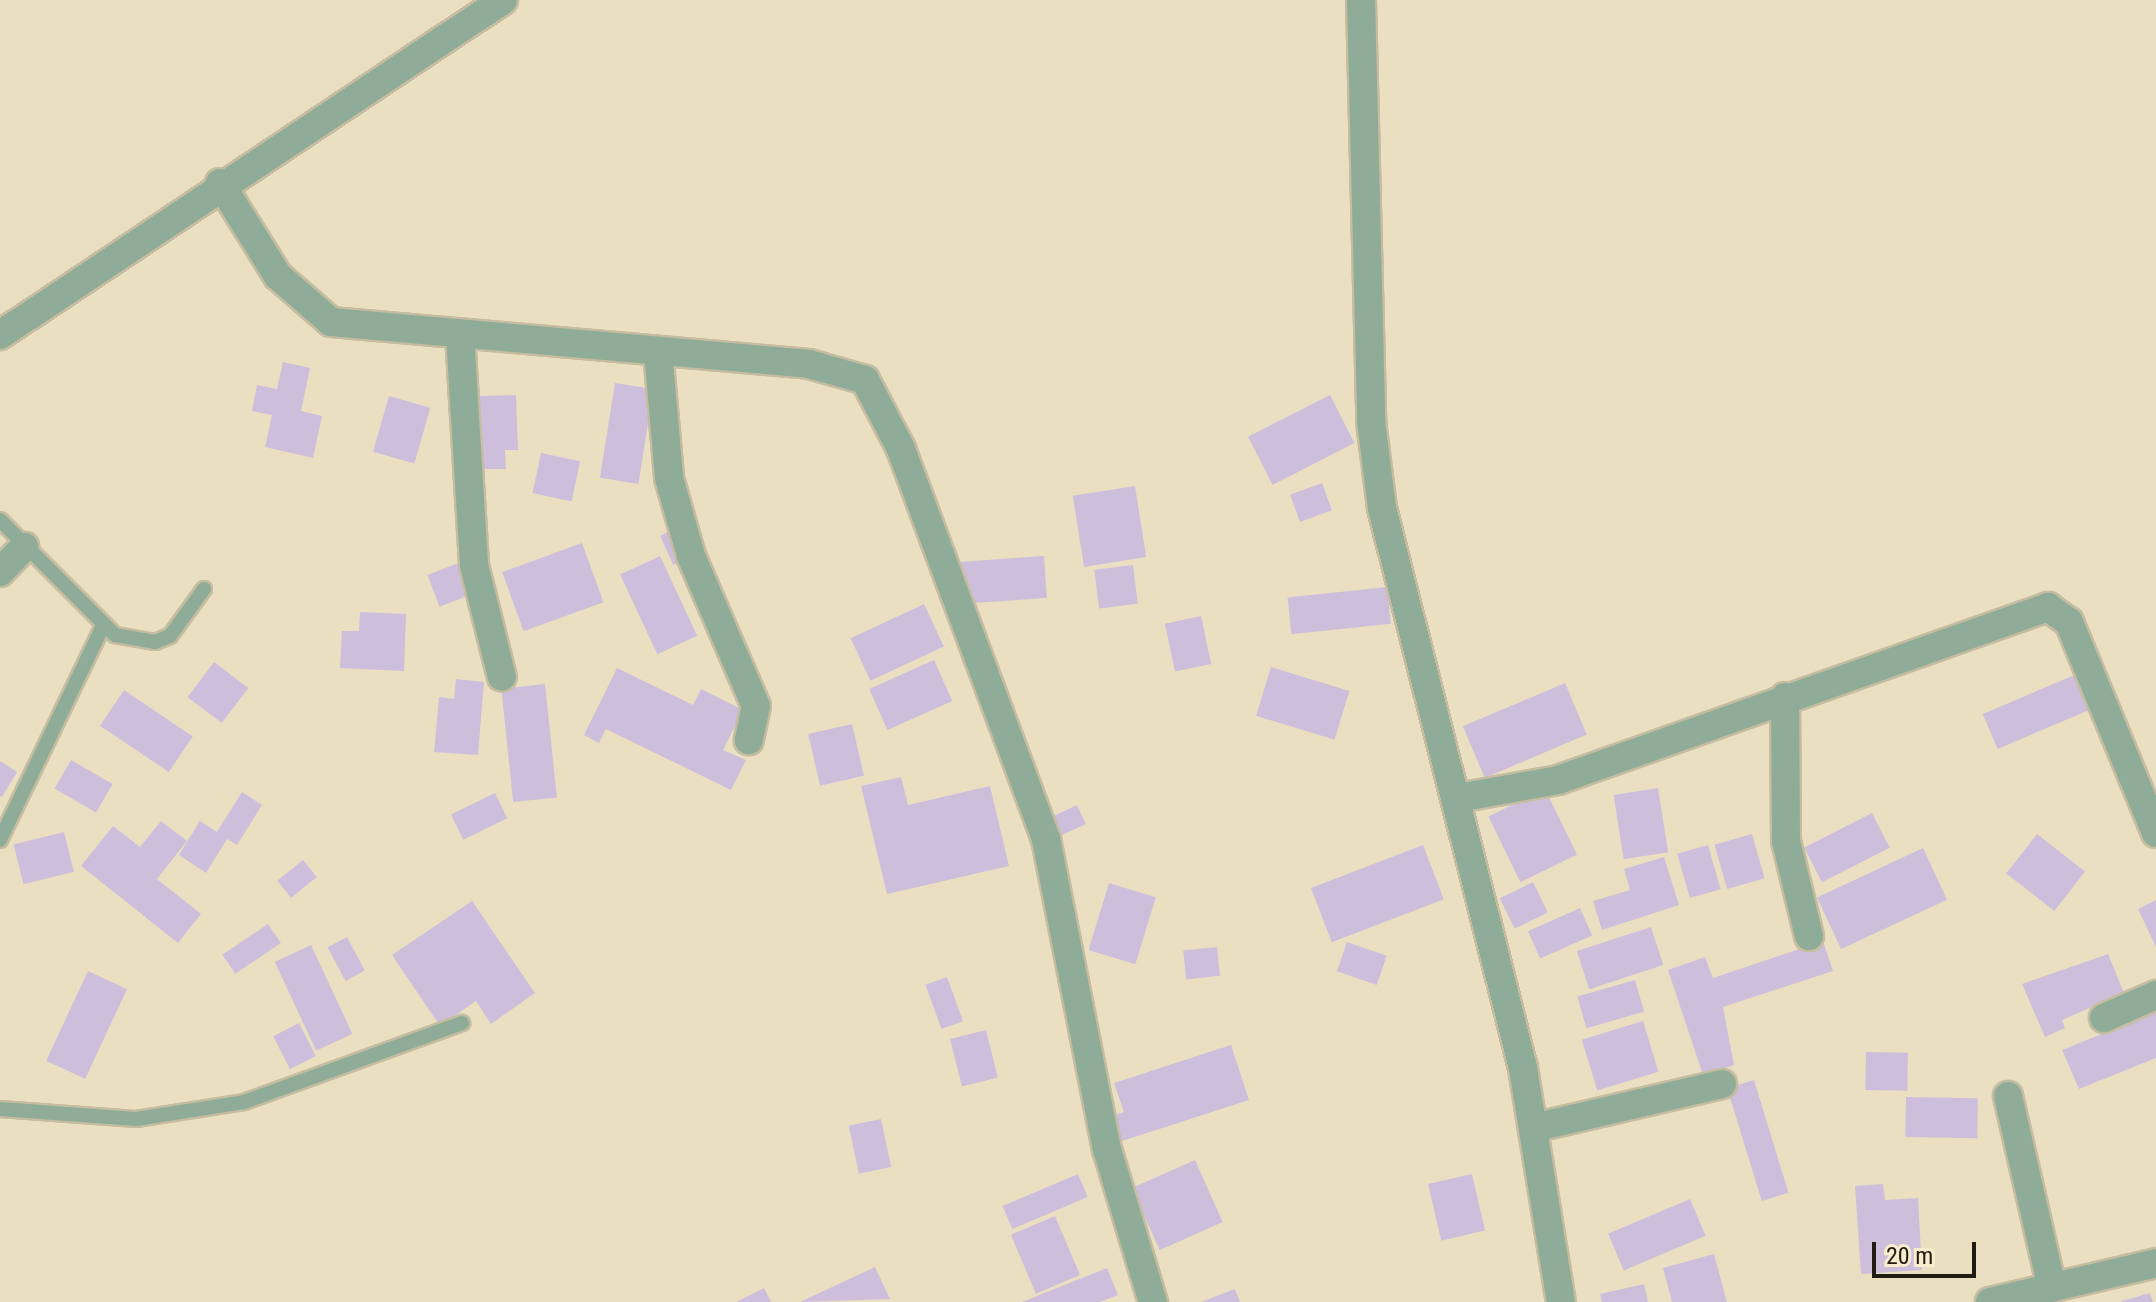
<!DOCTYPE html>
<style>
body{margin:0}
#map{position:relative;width:2156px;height:1302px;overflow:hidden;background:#eae0c1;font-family:"Roboto Condensed",sans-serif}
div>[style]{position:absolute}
.building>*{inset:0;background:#cdbfdc;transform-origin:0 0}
.roads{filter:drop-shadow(2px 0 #c6bda1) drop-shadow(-2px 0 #c6bda1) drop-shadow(0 2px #c6bda1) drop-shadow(0 -2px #c6bda1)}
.lane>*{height:14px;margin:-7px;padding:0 7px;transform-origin:7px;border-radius:7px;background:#8eac97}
.street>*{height:28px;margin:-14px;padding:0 14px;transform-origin:14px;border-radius:14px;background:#8eac97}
span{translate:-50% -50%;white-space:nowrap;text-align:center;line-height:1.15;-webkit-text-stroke:7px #f7edce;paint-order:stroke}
.scale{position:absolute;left:1872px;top:1242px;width:104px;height:36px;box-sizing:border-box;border:4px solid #201c11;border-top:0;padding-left:10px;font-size:24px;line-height:28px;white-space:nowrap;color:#201c11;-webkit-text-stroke:6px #f7edce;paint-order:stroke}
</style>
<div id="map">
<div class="building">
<i style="clip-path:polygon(283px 362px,310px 368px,301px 411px,322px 416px,313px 458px,265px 447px,272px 415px,252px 411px,257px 385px,277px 389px)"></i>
<i style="left:615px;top:383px;width:39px;height:96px;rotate:9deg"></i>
<i style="clip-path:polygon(516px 395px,518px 450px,505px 450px,506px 469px,481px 469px,479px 396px)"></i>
<i style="left:1330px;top:395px;width:54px;height:92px;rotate:63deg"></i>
<i style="left:389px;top:396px;width:43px;height:58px;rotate:16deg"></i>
<i style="left:541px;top:453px;width:40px;height:41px;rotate:12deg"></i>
<i style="left:1322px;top:483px;width:29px;height:34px;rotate:70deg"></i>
<i style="left:1135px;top:486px;width:72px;height:63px;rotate:81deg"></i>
<i style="left:682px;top:526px;width:32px;height:24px;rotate:66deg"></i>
<i style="left:582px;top:543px;width:63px;height:85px;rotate:70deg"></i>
<i style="left:660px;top:556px;width:88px;height:44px;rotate:65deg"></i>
<i style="left:1044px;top:556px;width:42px;height:85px;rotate:86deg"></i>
<i style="left:461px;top:562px;width:34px;height:36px;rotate:69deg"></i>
<i style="left:1133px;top:565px;width:39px;height:39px;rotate:83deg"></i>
<i style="left:1387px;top:587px;width:37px;height:100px;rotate:84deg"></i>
<i style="left:924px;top:604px;width:47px;height:81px;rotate:65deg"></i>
<i style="clip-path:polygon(360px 612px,406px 614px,404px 671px,340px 668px,342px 631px,359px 631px)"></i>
<i style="left:1201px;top:616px;width:49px;height:37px;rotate:78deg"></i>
<i style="left:934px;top:660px;width:45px;height:71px;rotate:66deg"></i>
<i style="left:214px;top:662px;width:43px;height:44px;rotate:37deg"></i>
<i style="left:1271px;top:667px;width:82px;height:51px;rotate:17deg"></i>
<i style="clip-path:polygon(617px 668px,693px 705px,701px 689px,743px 710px,723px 750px,746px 760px,731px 790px,606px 729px,599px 743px,584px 735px)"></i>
<i style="left:2084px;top:671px;width:38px;height:110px;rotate:67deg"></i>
<i style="clip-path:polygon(456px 679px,484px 682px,478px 755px,434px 752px,439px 697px,454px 699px)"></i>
<i style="left:1565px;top:683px;width:56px;height:111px;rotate:67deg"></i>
<i style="left:545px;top:684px;width:114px;height:44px;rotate:84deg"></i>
<i style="left:124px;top:690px;width:83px;height:43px;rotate:34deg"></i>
<i style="left:852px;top:724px;width:53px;height:45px;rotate:77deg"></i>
<i style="left:71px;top:760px;width:48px;height:33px;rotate:30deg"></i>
<i style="clip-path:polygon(0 761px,17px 772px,2px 797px,0 796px)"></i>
<i style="clip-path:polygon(901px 777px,908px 805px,990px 786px,1009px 866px,887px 894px,861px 786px)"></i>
<i style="left:1658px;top:788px;width:65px;height:45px;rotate:81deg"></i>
<i style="left:1545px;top:789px;width:73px;height:63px;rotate:64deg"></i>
<i style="clip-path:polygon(242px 792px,262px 805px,237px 845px,227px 839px,206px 873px,179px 855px,200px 821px,217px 832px)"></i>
<i style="left:495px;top:793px;width:28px;height:49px;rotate:64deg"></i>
<i style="left:1077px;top:805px;width:21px;height:37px;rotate:65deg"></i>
<i style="left:1872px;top:813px;width:39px;height:76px;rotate:63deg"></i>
<i style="clip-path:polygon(161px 821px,187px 841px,157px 879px,201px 914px,178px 943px,81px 866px,113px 826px,140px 847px)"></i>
<i style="left:64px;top:832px;width:41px;height:52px;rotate:76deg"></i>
<i style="left:1752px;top:834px;width:46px;height:39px;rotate:74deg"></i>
<i style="left:2037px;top:834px;width:61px;height:50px;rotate:38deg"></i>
<i style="left:1423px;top:845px;width:58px;height:120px;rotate:69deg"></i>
<i style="left:1708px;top:845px;width:46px;height:32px;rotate:74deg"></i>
<i style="left:1923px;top:848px;width:57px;height:117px;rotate:65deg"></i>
<i style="clip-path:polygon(1664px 857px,1679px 905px,1602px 930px,1593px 901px,1630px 890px,1624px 869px)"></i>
<i style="left:303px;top:860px;width:22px;height:33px;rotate:51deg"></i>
<i style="left:1533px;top:882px;width:34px;height:37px;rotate:64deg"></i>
<i style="left:1109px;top:883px;width:49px;height:70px;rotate:17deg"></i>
<i style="clip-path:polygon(2156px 900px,2156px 947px,2138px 909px)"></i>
<i style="clip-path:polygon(472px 901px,535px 993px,491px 1024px,476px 1001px,440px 1026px,392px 955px)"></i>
<i style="left:1580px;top:908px;width:30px;height:57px;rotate:66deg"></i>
<i style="left:268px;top:924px;width:23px;height:55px;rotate:56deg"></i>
<i style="left:1651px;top:927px;width:40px;height:78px;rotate:72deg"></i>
<i style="left:347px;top:937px;width:38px;height:22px;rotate:62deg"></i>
<i style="clip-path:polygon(1823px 941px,1833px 971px,1723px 1007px,1734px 1065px,1703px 1075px,1668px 970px,1705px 957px,1713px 978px)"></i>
<i style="left:1347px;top:942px;width:42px;height:31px;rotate:19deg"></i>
<i style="left:311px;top:945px;width:98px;height:40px;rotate:65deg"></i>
<i style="left:1217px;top:947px;width:29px;height:34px;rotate:84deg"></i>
<i style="clip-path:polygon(2108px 954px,2124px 993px,2062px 1020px,2065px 1028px,2045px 1037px,2022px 984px)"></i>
<i style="left:88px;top:971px;width:43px;height:99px;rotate:25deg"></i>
<i style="left:947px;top:977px;width:47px;height:23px;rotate:70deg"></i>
<i style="left:1635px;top:980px;width:33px;height:60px;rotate:74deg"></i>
<i style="clip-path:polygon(2156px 1012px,2156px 1058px,2079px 1089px,2062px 1050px)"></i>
<i style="left:1643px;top:1021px;width:53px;height:64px;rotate:73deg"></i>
<i style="left:299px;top:1023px;width:37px;height:29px;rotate:63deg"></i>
<i style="left:986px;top:1030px;width:49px;height:37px;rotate:76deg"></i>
<i style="clip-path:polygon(1231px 1045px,1249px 1100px,1119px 1142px,1111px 1116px,1124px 1112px,1114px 1083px)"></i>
<i style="left:1866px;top:1052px;width:42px;height:38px;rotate:1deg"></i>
<i style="left:1754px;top:1080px;width:118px;height:28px;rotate:73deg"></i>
<i style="left:1906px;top:1097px;width:72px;height:40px;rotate:1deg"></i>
<i style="left:881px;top:1119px;width:49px;height:33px;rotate:78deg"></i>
<i style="left:1195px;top:1160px;width:68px;height:69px;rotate:66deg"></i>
<i style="left:1078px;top:1174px;width:25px;height:82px;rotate:67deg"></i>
<i style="left:1472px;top:1174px;width:58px;height:45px;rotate:77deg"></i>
<i style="clip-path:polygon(1883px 1184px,1885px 1200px,1918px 1198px,1922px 1270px,1861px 1274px,1855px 1186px)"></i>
<i style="left:1690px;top:1199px;width:40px;height:89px;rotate:67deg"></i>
<i style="left:1055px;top:1216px;width:64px;height:48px;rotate:67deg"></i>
<i style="clip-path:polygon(1714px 1254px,1727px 1302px,1672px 1302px,1663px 1268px)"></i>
<i style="clip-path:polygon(875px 1267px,890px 1299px,800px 1302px)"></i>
<i style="clip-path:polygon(1107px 1268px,1118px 1295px,1100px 1302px,1022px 1302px)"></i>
<i style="clip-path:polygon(1644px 1284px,1648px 1302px,1602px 1302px,1600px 1294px)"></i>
<i style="clip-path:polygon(764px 1288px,771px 1302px,736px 1302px)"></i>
<i style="clip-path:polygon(1235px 1289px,1240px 1302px,1201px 1302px)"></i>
<i style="clip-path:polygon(2150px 1293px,2153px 1302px,2122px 1302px,2122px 1301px)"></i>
</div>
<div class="roads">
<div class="lane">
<i style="left:0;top:520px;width:163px;rotate:45deg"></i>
<i style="left:115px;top:635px;width:41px;rotate:9.9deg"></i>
<i style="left:155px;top:642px;width:16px;rotate:-22deg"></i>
<i style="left:170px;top:636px;width:58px;rotate:-54.1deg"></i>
<i style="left:0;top:840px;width:237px;rotate:-64.3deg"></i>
<i style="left:0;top:1109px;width:136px;rotate:4.2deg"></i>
<i style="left:136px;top:1119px;width:109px;rotate:-8.9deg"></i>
<i style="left:244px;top:1102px;width:232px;rotate:-19.9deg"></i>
</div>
<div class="street">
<i style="left:1361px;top:0;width:421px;rotate:88.6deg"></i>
<i style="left:1371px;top:421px;width:88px;rotate:82.8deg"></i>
<i style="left:1382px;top:508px;width:577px;rotate:75.87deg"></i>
<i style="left:1523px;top:1068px;width:237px;rotate:80.8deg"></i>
<i style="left:220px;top:183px;width:110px;rotate:58.1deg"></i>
<i style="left:278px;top:276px;width:70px;rotate:41deg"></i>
<i style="left:331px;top:322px;width:480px;rotate:5deg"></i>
<i style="left:809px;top:364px;width:58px;rotate:15.9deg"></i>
<i style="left:865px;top:380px;width:78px;rotate:62.4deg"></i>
<i style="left:901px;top:449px;width:416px;rotate:69.6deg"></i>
<i style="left:1046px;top:839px;width:316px;rotate:78.9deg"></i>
<i style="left:1107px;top:1149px;width:160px;rotate:73.3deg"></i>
<i style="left:0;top:335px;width:604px;rotate:-33.66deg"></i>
<i style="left:460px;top:335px;width:230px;rotate:86.5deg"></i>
<i style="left:474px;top:565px;width:115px;rotate:76deg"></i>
<i style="left:658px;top:351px;width:127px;rotate:85deg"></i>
<i style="left:669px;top:478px;width:81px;rotate:74.2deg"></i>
<i style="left:691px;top:556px;width:163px;rotate:66.6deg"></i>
<i style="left:756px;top:706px;width:35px;rotate:102deg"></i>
<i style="left:0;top:572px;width:35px;rotate:-46deg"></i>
<i style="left:1785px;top:697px;width:144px;rotate:89.6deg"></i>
<i style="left:1786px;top:841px;width:98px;rotate:76.4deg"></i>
<i style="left:1458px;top:798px;width:102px;rotate:-10.2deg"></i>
<i style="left:1558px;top:780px;width:520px;rotate:-19.45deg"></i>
<i style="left:2048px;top:607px;width:26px;rotate:36deg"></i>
<i style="left:2069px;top:622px;width:228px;rotate:67.6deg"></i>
<i style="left:2104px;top:1018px;width:57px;rotate:-23.9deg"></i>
<i style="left:2008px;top:1096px;width:197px;rotate:77.1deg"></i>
<i style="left:1533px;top:1128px;width:194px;rotate:-13.1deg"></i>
<i style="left:1990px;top:1302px;width:171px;rotate:-13.2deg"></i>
</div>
</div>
<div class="scale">20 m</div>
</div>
